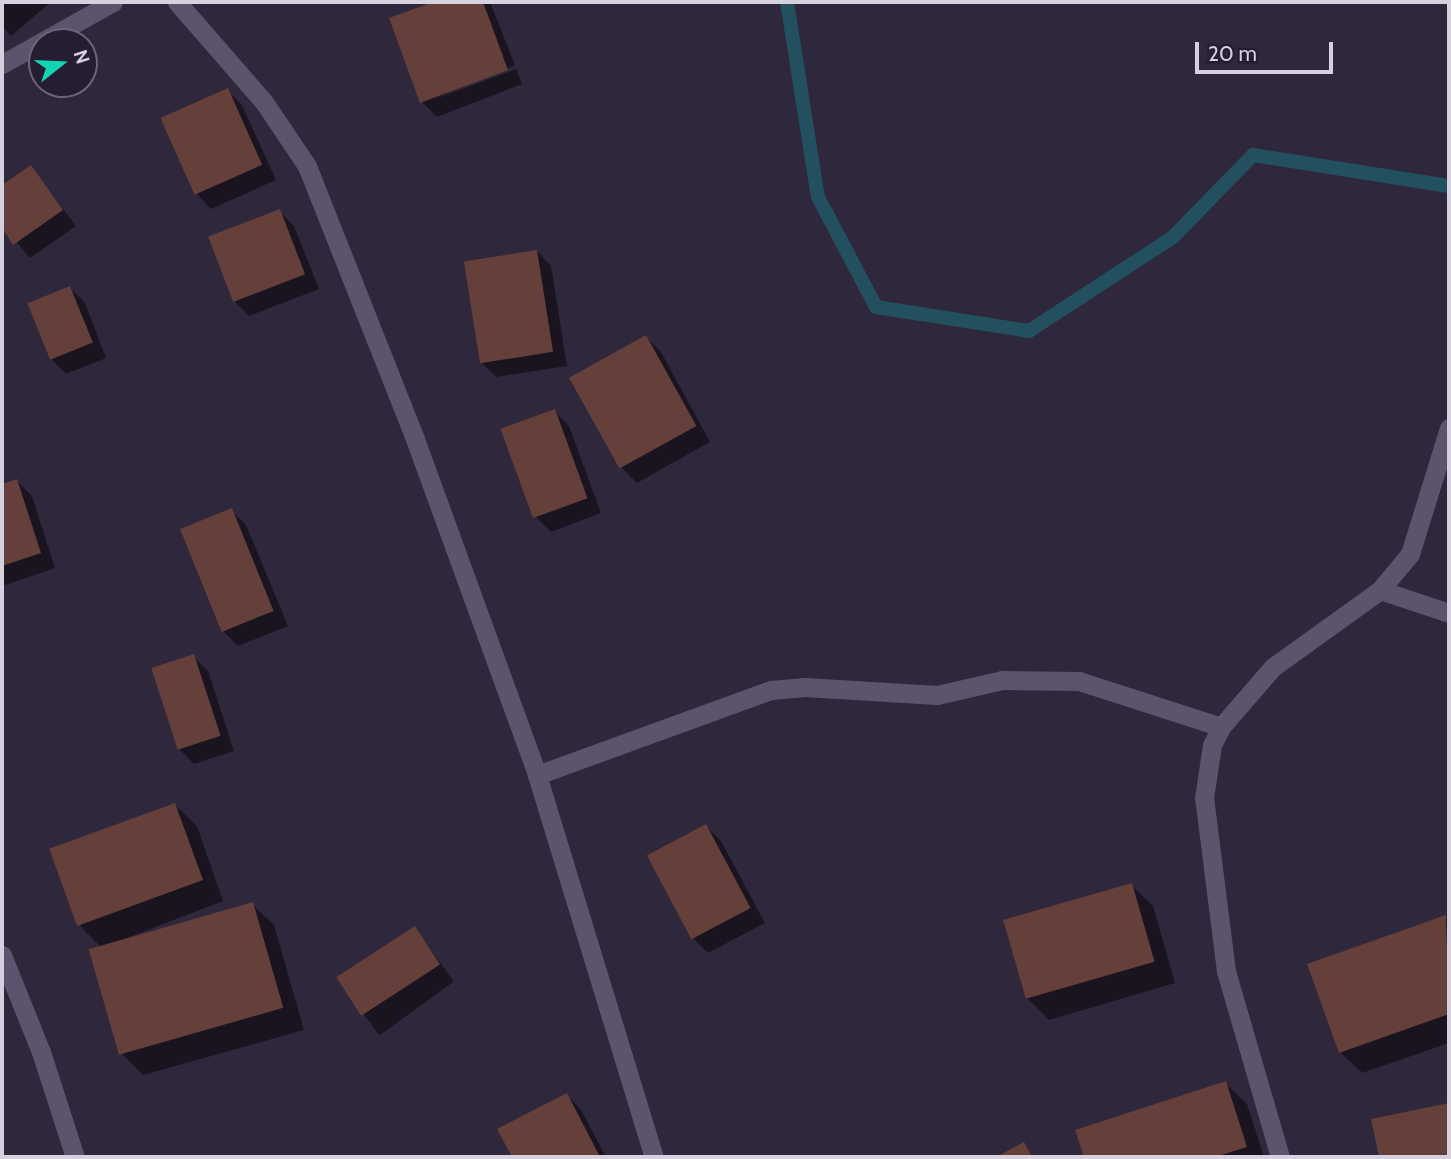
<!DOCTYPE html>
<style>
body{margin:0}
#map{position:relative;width:1451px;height:1159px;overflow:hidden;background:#2f273c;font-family:Cabin,sans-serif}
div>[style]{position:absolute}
.shadow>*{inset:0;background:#0007;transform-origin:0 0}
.stream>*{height:14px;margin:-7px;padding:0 7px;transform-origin:7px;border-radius:7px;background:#23505f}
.building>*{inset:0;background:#653f39;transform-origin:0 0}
.minor>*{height:19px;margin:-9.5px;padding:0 9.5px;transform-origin:9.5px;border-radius:9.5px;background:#5c546c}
span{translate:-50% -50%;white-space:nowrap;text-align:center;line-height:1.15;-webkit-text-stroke:5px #251e32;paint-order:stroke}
.frame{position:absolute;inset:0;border:4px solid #d5d1df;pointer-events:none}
.north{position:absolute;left:28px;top:28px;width:70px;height:70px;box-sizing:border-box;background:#251e32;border:2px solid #6b6677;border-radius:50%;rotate:72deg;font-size:19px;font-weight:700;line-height:28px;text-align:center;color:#d5d1df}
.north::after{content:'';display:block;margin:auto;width:24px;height:32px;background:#0fd5b4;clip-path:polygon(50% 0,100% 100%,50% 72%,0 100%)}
.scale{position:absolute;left:1195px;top:42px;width:138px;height:32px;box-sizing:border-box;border:4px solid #d5d1df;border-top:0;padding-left:9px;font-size:21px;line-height:24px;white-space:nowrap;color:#d5d1df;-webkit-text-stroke:5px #251e32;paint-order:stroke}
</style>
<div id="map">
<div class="shadow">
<i style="clip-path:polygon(2px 2px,51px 2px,11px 36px,2px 26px)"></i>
<i style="clip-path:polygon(438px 2px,490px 2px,515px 65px,427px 102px,516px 69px,522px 84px,437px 117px,422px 102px,391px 19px)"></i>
<i style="clip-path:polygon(227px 90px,242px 105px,276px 180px,211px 209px,197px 194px,163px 119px)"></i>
<i style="clip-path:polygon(31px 167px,76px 226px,30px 258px,2px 225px,2px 187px)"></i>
<i style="clip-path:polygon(279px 211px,294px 226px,319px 289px,249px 316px,234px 301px)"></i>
<i style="clip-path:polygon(537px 251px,551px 266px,567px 366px,496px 377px,481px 362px)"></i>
<i style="clip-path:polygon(70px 288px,85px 303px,106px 358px,66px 374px,51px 359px)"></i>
<i style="clip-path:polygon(646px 337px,661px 352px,710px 442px,637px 483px,622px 468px,572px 379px)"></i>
<i style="clip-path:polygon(554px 411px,569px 426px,601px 513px,551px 532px,536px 517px)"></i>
<i style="clip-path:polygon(17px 481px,32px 496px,55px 568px,2px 586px,2px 486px)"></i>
<i style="clip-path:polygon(231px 510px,246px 525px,288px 626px,238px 646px,223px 631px)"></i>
<i style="clip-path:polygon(193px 656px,208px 671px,234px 751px,194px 764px,179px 749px)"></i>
<i style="clip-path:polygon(175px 805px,197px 826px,223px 901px,114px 943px,252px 904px,274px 925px,304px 1030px,143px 1075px,121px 1053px,101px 947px,78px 924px)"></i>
<i style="clip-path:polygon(706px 826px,721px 841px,765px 923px,708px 953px,693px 938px)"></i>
<i style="clip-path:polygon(1131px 885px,1153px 906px,1175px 983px,1049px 1020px,1027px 998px)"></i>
<i style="clip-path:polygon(1445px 917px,1449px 921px,1449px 1043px,1362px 1073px,1340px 1052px)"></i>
<i style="left:415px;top:928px;width:66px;height:92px;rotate:54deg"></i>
<i style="clip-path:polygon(1225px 1083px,1247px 1104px,1264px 1157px,1086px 1157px,1078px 1131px)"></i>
<i style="clip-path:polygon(567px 1095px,581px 1110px,606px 1157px,514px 1157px,499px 1130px)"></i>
<i style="clip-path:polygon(1449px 1105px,1449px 1157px,1381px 1157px,1373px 1121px)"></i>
</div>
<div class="stream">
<i style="left:787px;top:2px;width:197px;rotate:81deg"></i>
<i style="left:818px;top:197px;width:124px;rotate:62.2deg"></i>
<i style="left:876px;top:307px;width:155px;rotate:8.9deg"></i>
<i style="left:1029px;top:331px;width:172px;rotate:-33.1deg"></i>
<i style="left:1173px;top:237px;width:115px;rotate:-45.7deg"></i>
<i style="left:1253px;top:155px;width:198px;rotate:9deg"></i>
</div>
<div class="building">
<i style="clip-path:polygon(433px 2px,483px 2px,508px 70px,420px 103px,389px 18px)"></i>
<i style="left:228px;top:88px;width:84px;height:74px;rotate:66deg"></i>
<i style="clip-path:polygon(31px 165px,63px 210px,13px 245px,2px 228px,2px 185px)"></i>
<i style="left:280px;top:209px;width:70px;height:77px;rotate:69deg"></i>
<i style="left:537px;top:250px;width:103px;height:74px;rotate:81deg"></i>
<i style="left:70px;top:286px;width:61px;height:46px;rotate:68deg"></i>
<i style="left:646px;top:335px;width:104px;height:88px;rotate:61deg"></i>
<i style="left:555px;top:409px;width:95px;height:58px;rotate:70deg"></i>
<i style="clip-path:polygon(17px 479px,41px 553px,2px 566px,2px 484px)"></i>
<i style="left:232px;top:508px;width:111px;height:56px;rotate:68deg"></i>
<i style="left:194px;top:654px;width:86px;height:45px;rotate:72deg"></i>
<i style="left:175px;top:803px;width:82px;height:134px;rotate:70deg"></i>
<i style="left:706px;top:824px;width:95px;height:67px;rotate:62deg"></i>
<i style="left:1132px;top:883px;width:82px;height:134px;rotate:74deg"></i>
<i style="left:253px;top:902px;width:110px;height:171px;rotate:74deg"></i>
<i style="clip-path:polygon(1446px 915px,1449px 1014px,1339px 1053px,1307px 964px)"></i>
<i style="left:415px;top:926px;width:46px;height:94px;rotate:57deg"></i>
<i style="clip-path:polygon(1226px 1081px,1247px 1147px,1215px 1157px,1084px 1157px,1075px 1130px)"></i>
<i style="clip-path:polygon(567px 1093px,600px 1157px,512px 1157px,497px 1129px)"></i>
<i style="clip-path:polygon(1449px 1103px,1449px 1157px,1379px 1157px,1371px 1119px)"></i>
<i style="clip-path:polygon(1024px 1142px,1032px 1157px,996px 1157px)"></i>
</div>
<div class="minor">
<i style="left:177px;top:2px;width:133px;rotate:49deg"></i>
<i style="left:264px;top:102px;width:77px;rotate:56.1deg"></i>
<i style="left:307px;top:166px;width:294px;rotate:68.4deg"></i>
<i style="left:415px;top:439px;width:357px;rotate:70deg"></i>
<i style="left:537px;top:775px;width:400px;rotate:73deg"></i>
<i style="left:2px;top:64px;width:127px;rotate:-29.2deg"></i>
<i style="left:1380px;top:590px;width:73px;rotate:18.4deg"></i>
<i style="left:537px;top:775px;width:249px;rotate:-20deg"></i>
<i style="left:771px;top:690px;width:34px;rotate:-5deg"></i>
<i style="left:805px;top:687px;width:132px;rotate:3.5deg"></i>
<i style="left:937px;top:695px;width:67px;rotate:-13deg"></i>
<i style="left:1002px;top:680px;width:77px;rotate:0.7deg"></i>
<i style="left:1079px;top:681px;width:149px;rotate:17.9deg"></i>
<i style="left:2px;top:955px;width:105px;rotate:68.1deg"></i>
<i style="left:41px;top:1052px;width:110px;rotate:72.1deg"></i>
<i style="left:1280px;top:1157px;width:194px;rotate:-106.2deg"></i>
<i style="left:1226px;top:971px;width:174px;rotate:-97.2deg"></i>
<i style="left:1204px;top:798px;width:54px;rotate:-81.4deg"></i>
<i style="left:1212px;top:745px;width:20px;rotate:-63deg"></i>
<i style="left:1221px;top:727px;width:79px;rotate:-49.1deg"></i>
<i style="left:1273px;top:667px;width:132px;rotate:-35.7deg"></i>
<i style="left:1380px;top:590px;width:47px;rotate:-50.2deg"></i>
<i style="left:1410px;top:554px;width:132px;rotate:-72.8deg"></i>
</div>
<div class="frame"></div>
<div class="north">N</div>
<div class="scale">20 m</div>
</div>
